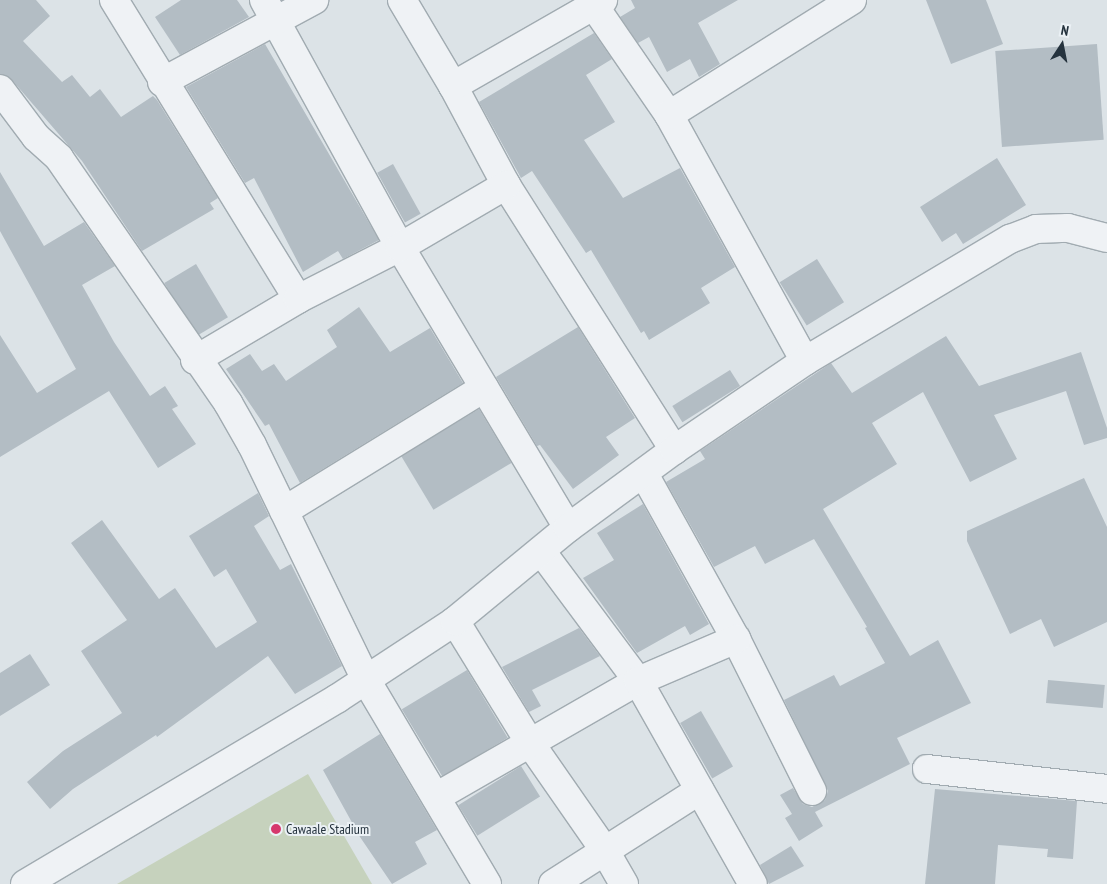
<!DOCTYPE html>
<style>
body{margin:0}
#map{position:relative;width:1107px;height:884px;overflow:hidden;background:#dce3e7;font-family:"PT Sans Narrow",sans-serif}
div>[style]{position:absolute}
.green>*{inset:0;background:#c6d2bd}
.building>*{inset:0;background:#b3bdc4;transform-origin:0 0}
.roads{filter:drop-shadow(1px 0 #a1abb1) drop-shadow(-1px 0 #a1abb1) drop-shadow(0 1px #a1abb1) drop-shadow(0 -1px #a1abb1)}
.minor>*{height:28px;margin:-14px;padding:0 14px;transform-origin:14px;border-radius:14px;background:#eff2f5}
.dots>*{width:14px;height:14px;translate:-50% -50%;box-sizing:border-box;border:2px solid #ebf1f5;border-radius:50%}
span{translate:-50% -50%;white-space:nowrap;text-align:center;line-height:1.15;-webkit-text-stroke:4px #ebf1f5;paint-order:stroke}
.poi-label{font-size:14px;color:#25333e}
.left{translate:0 -50%;text-align:left}
.north{position:absolute;left:1037px;top:20px;width:50px;height:50px;-webkit-text-stroke:4px #ebf1f5;paint-order:stroke;rotate:11deg;font-size:14px;font-weight:700;line-height:20px;text-align:center;color:#25333e}
.north::after{content:'';display:block;margin:auto;width:18px;height:22px;background:#25333e;clip-path:polygon(50% 0,100% 100%,50% 72%,0 100%)}
</style>
<div id="map">
<div class="green">
<i style="clip-path:polygon(308px 774px,372px 884px,117px 884px)"></i>
</div>
<div class="building">
<i style="clip-path:polygon(0 0,36px 0,50px 16px,23px 41px,62px 82px,72px 75px,90px 97px,100px 89px,121px 117px,153px 96px,157px 100px,218px 198px,210px 203px,214px 209px,142px 251px,82px 161px,12px 80px,0 74px)"></i>
<i style="clip-path:polygon(181px 0,237px 0,249px 17px,180px 55px,155px 17px)"></i>
<i style="clip-path:polygon(631px 0,738px 0,698px 23px,720px 64px,699px 77px,690px 59px,667px 72px,649px 37px,638px 43px,620px 17px,635px 8px)"></i>
<i style="clip-path:polygon(926px 0,986px 0,1003px 44px,951px 64px)"></i>
<i style="clip-path:polygon(594px 33px,612px 59px,586px 75px,615px 122px,584px 140px,623px 198px,680px 168px,735px 267px,701px 288px,710px 303px,649px 340px,644px 331px,641px 333px,591px 250px,586px 253px,532px 171px,521px 178px,479px 102px)"></i>
<i style="clip-path:polygon(265px 44px,379px 240px,343px 259px,338px 251px,303px 272px,254px 178px,245px 183px,186px 87px)"></i>
<i style="left:1097px;top:44px;width:96px;height:102px;rotate:86deg"></i>
<i style="clip-path:polygon(997px 158px,1026px 205px,963px 244px,956px 233px,942px 242px,920px 207px)"></i>
<i style="left:393px;top:164px;width:57px;height:18px;rotate:61deg"></i>
<i style="clip-path:polygon(0 172px,44px 246px,84px 222px,115px 266px,82px 285px,114px 342px,150px 396px,165px 386px,178px 406px,172px 409px,196px 444px,158px 468px,109px 391px,0 457px,0 335px,37px 393px,76px 369px,0 231px)"></i>
<i style="left:817px;top:259px;width:51px;height:44px;rotate:58deg"></i>
<i style="left:196px;top:264px;width:62px;height:37px;rotate:59deg"></i>
<i style="clip-path:polygon(359px 307px,390px 352px,430px 328px,463px 383px,300px 483px,269px 424px,265px 426px,226px 369px,250px 354px,262px 371px,274px 364px,286px 381px,337px 347px,327px 330px)"></i>
<i style="clip-path:polygon(578px 327px,635px 418px,606px 437px,619px 455px,573px 489px,540px 445px,537px 446px,496px 377px)"></i>
<i style="clip-path:polygon(946px 336px,979px 386px,1081px 352px,1107px 428px,1107px 438px,1084px 445px,1066px 391px,994px 415px,1017px 459px,970px 482px,923px 392px,872px 423px,897px 464px,823px 509px,910px 656px,938px 640px,971px 703px,897px 738px,910px 764px,815px 812px,823px 826px,799px 841px,785px 818px,792px 814px,780px 795px,793px 788px,803px 804px,812px 807px,825px 800px,828px 791px,784px 700px,834px 675px,840px 686px,885px 663px,865px 628px,867px 627px,814px 539px,765px 564px,755px 546px,714px 567px,666px 482px,705px 459px,700px 451px,831px 363px,852px 393px)"></i>
<i style="left:730px;top:370px;width:19px;height:68px;rotate:58deg"></i>
<i style="left:479px;top:409px;width:63px;height:91px;rotate:59deg"></i>
<i style="clip-path:polygon(1084px 478px,1107px 527px,1107px 622px,1054px 647px,1041px 619px,1010px 634px,967px 541px,967px 531px)"></i>
<i style="clip-path:polygon(258px 493px,269px 516px,254px 526px,280px 570px,291px 564px,342px 666px,295px 694px,268px 656px,157px 737px,156px 735px,73px 789px,50px 809px,27px 782px,63px 751px,122px 713px,81px 651px,127px 620px,71px 543px,102px 520px,159px 599px,175px 588px,216px 648px,257px 622px,226px 569px,214px 577px,189px 536px)"></i>
<i style="clip-path:polygon(643px 504px,709px 624px,690px 635px,685px 626px,637px 653px,583px 578px,614px 560px,597px 533px)"></i>
<i style="clip-path:polygon(579px 628px,600px 656px,532px 690px,541px 706px,529px 712px,502px 667px)"></i>
<i style="clip-path:polygon(30px 654px,50px 685px,0 716px,0 673px)"></i>
<i style="left:467px;top:670px;width:79px;height:76px;rotate:59deg"></i>
<i style="left:1048px;top:680px;width:57px;height:23px;rotate:5deg"></i>
<i style="left:701px;top:711px;width:64px;height:24px;rotate:60deg"></i>
<i style="clip-path:polygon(380px 734px,437px 830px,415px 842px,427px 864px,392px 884px,360px 837px,323px 770px)"></i>
<i style="left:521px;top:766px;width:36px;height:74px;rotate:58deg"></i>
<i style="clip-path:polygon(935px 789px,1077px 801px,1073px 859px,1047px 857px,1048px 849px,998px 845px,995px 884px,925px 884px)"></i>
<i style="clip-path:polygon(791px 846px,804px 866px,769px 884px,760px 865px)"></i>
</div>
<div class="roads">
<div class="minor">
<i style="left:114px;top:0;width:351px;rotate:58.4deg"></i>
<i style="left:264px;top:0;width:282px;rotate:61.2deg"></i>
<i style="left:400px;top:247px;width:327px;rotate:59.1deg"></i>
<i style="left:402px;top:0;width:100px;rotate:59.3deg"></i>
<i style="left:453px;top:86px;width:112px;rotate:61.8deg"></i>
<i style="left:506px;top:185px;width:314px;rotate:57.6deg"></i>
<i style="left:590px;top:0;width:140px;rotate:55.5deg"></i>
<i style="left:669px;top:115px;width:281px;rotate:61.1deg"></i>
<i style="left:162px;top:82px;width:173px;rotate:-28.3deg"></i>
<i style="left:453px;top:86px;width:173px;rotate:-29.8deg"></i>
<i style="left:0;top:89px;width:60px;rotate:53.1deg"></i>
<i style="left:36px;top:137px;width:31px;rotate:42deg"></i>
<i style="left:59px;top:158px;width:298px;rotate:55.4deg"></i>
<i style="left:228px;top:403px;width:48px;rotate:60.3deg"></i>
<i style="left:252px;top:445px;width:261px;rotate:64.1deg"></i>
<i style="left:366px;top:680px;width:237px;rotate:59.3deg"></i>
<i style="left:669px;top:115px;width:216px;rotate:-32.1deg"></i>
<i style="left:195px;top:360px;width:120px;rotate:-30.6deg"></i>
<i style="left:298px;top:299px;width:114px;rotate:-27deg"></i>
<i style="left:400px;top:247px;width:123px;rotate:-30.3deg"></i>
<i style="left:644px;top:474px;width:189px;rotate:60.9deg"></i>
<i style="left:736px;top:639px;width:170px;rotate:63.4deg"></i>
<i style="left:284px;top:511px;width:235px;rotate:-31.6deg"></i>
<i style="left:541px;top:551px;width:162px;rotate:53.3deg"></i>
<i style="left:638px;top:681px;width:233px;rotate:60.5deg"></i>
<i style="left:455px;top:621px;width:143px;rotate:58.4deg"></i>
<i style="left:530px;top:743px;width:131px;rotate:55.2deg"></i>
<i style="left:605px;top:851px;width:38px;rotate:60deg"></i>
<i style="left:927px;top:769px;width:181px;rotate:6.3deg"></i>
<i style="left:436px;top:797px;width:233px;rotate:-29.9deg"></i>
<i style="left:638px;top:681px;width:107px;rotate:-23.2deg"></i>
<i style="left:25px;top:884px;width:364px;rotate:-30.7deg"></i>
<i style="left:338px;top:698px;width:140px;rotate:-33.3deg"></i>
<i style="left:455px;top:621px;width:146px;rotate:-39.5deg"></i>
<i style="left:568px;top:528px;width:132px;rotate:-36.3deg"></i>
<i style="left:674px;top:450px;width:158px;rotate:-34.2deg"></i>
<i style="left:805px;top:361px;width:239px;rotate:-30.8deg"></i>
<i style="left:1010px;top:239px;width:28px;rotate:-21deg"></i>
<i style="left:1036px;top:229px;width:32px;rotate:-2deg"></i>
<i style="left:1068px;top:228px;width:40px;rotate:14.4deg"></i>
<i style="left:553px;top:884px;width:174px;rotate:-32.6deg"></i>
</div>
</div>
<div class="dots">
<i style="left:276px;top:829px;background:#d6386d"></i>
</div>
<div class="poi-label">
<span class="left" style="left:286px;top:829px">Cawaale Stadium</span>
</div>
<div class="north">N</div>
</div>
